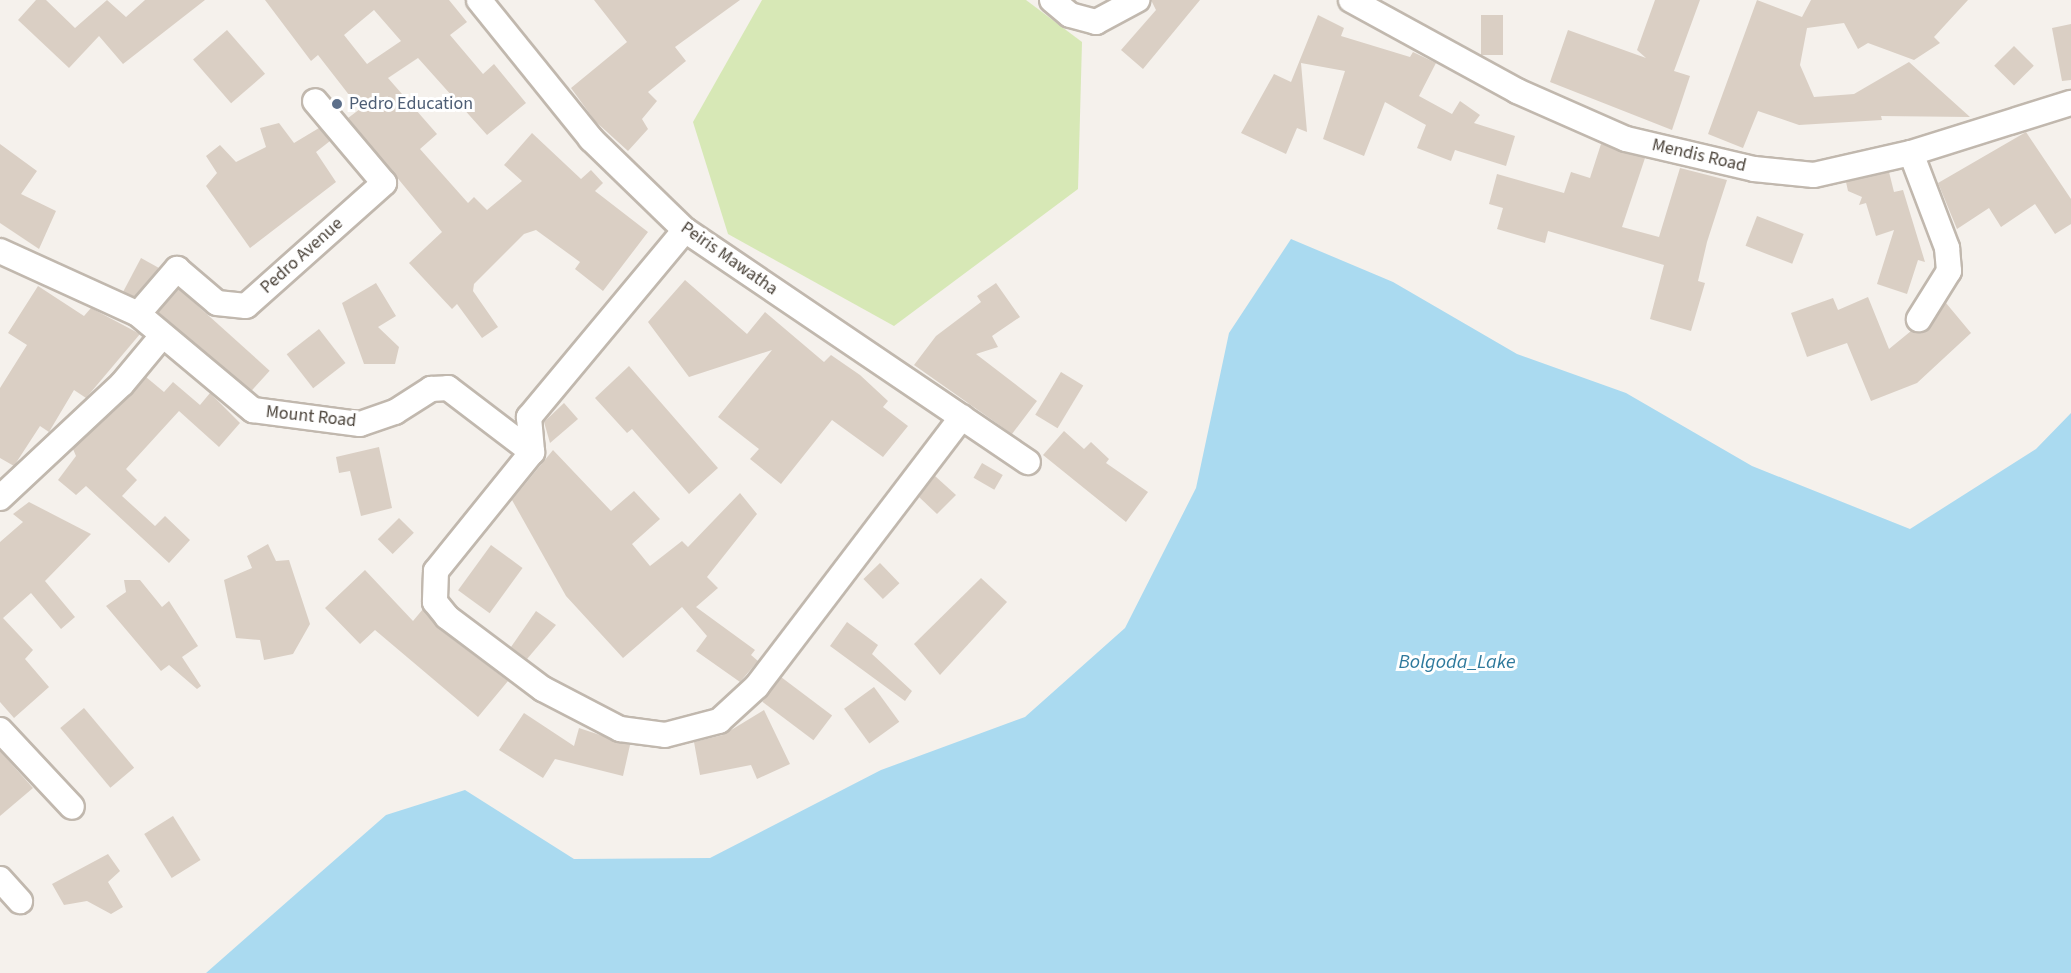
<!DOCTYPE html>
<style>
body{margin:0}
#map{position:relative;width:2071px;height:973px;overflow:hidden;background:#f5f1ec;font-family:"Source Sans 3",sans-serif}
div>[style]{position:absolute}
.green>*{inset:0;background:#d7e8b6}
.water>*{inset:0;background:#aadaf0}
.building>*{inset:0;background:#dacfc4;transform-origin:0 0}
.roads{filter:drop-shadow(2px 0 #c1b8ae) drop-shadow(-2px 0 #c1b8ae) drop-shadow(0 2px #c1b8ae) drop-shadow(0 -2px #c1b8ae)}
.minor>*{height:24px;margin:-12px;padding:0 12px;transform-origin:12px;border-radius:12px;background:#fff}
.dots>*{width:16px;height:16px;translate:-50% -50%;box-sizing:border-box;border:3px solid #fff;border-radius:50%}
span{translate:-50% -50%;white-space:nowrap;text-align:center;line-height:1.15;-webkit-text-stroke:6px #fff;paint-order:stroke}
.service-label{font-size:18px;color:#4e5e75}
.left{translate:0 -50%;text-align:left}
.street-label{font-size:18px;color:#4a4239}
.water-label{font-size:20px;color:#2e799c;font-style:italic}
</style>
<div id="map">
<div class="green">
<i style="clip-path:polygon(762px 0,1026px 0,1082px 42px,1078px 189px,894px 326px,728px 234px,693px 122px)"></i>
</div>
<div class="water">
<i style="clip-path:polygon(1291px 239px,1393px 282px,1517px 354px,1626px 393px,1752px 466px,1910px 529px,2036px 449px,2071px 413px,2071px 973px,206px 973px,386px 815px,465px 790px,574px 859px,710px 858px,881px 770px,1025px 717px,1125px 628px,1196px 488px,1229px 333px)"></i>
</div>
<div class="building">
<i style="clip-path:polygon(36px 0,46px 0,75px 28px,107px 0,126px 17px,145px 0,205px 0,123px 64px,99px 36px,69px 68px,18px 20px)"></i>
<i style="clip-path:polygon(evenodd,265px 0,449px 0,467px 22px,450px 35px,483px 74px,494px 64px,526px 103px,487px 135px,418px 58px,388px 78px,437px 134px,420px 149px,468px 203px,474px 197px,487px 210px,522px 181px,504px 165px,532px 133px,581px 179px,591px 170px,603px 183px,595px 191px,648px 232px,603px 291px,575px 269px,580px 262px,536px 230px,524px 234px,474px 284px,473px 291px,498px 327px,482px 338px,457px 304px,452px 309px,409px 263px,442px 232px,348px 118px,360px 109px,318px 55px,311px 61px,265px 0,374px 10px,401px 41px,367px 64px,344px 35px,374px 10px)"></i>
<i style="clip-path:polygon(594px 0,740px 0,675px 47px,686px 61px,648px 92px,657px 101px,642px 119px,648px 129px,628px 151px,595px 121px,571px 88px,627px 42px)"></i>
<i style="clip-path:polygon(1151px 0,1200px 0,1143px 69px,1121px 50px,1156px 10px)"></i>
<i style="clip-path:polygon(1655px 0,1700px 0,1674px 71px,1690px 76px,1672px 130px,1550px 82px,1568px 30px,1646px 58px,1637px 50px)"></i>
<i style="clip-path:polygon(1757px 0,1802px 17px,1811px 0,1968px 0,1934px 37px,1940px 43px,1914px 60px,1868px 43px,1858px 49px,1844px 23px,1807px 28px,1800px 65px,1814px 97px,1854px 94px,1909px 62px,1970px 117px,1881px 116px,1882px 120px,1799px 125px,1758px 111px,1743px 148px,1708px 134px)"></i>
<i style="clip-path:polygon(1318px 15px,1344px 28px,1341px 36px,1410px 57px,1413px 52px,1436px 63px,1419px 96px,1452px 114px,1460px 101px,1480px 115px,1474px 123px,1515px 136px,1506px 166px,1455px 150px,1451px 161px,1417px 148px,1426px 125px,1385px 102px,1364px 156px,1323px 139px,1345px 71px,1301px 63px,1307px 132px,1297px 128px,1286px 154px,1241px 133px,1274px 74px,1291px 82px)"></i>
<i style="left:1481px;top:15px;width:22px;height:40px"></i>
<i style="clip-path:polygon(2071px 24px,2071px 80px,2062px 81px,2052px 28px)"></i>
<i style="left:227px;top:30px;width:58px;height:45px;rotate:49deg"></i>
<i style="left:2014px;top:46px;width:28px;height:28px;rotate:45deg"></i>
<i style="clip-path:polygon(279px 123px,294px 143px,319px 128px,330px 141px,316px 152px,336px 182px,250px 248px,206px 186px,217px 173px,206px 156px,220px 145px,236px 162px,266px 147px,260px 128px)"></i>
<i style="clip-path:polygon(2026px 132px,2071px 199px,2071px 224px,2055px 234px,2035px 204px,2001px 227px,1989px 208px,1957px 229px,1938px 183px)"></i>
<i style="clip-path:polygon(0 144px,37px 171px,21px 194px,56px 211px,39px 249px,0 223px)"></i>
<i style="clip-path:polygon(1601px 144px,1645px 158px,1622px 227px,1659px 237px,1680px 168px,1727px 180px,1707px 242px,1698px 281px,1705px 283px,1691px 331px,1650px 319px,1664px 265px,1548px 231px,1545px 243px,1497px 229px,1503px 208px,1489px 204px,1497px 174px,1564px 193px,1571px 172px,1590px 178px)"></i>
<i style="clip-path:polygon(1889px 172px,1894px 192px,1903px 190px,1925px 262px,1918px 260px,1907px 294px,1877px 284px,1894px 230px,1876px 236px,1866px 203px,1859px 205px,1862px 197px,1848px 191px,1846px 182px)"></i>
<i style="left:1757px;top:216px;width:50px;height:32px;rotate:21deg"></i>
<i style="clip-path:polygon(141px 258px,159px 268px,134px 297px,123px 292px)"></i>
<i style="clip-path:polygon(685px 280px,747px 334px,765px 312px,824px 362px,831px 355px,860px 375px,888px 401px,883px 407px,908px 426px,883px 457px,832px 420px,781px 484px,750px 459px,759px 449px,718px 417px,772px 350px,689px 377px,648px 322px)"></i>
<i style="clip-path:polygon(376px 283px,396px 316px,378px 327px,399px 347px,395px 364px,364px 364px,342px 303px)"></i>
<i style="clip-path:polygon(996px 283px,1020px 317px,992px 336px,998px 347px,976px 354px,1037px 401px,1012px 434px,914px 365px,936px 336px,981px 302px,977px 296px)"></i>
<i style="clip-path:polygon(38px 286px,84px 316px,91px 308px,140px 334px,86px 398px,74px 390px,49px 432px,40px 426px,14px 466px,0 458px,0 388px,27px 345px,8px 333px)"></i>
<i style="left:179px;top:289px;width:122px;height:31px;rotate:42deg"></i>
<i style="clip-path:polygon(1868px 297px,1889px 349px,1911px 331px,1926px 331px,1946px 303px,1971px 333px,1917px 383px,1871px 401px,1847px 343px,1807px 357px,1791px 313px,1833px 298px,1838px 310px)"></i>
<i style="left:319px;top:329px;width:43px;height:41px;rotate:52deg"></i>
<i style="clip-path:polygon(629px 366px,718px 468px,689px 494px,632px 429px,627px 433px,595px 398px)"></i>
<i style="left:1061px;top:372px;width:26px;height:50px;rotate:31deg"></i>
<i style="clip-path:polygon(146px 377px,164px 392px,173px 382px,200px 405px,210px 393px,240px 423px,219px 447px,179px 411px,126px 469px,137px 480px,122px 496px,155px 526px,165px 516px,190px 540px,169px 563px,86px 486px,76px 495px,58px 480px,76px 456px,73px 449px)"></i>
<i style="clip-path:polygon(564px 403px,578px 419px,550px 443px,544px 422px)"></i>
<i style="clip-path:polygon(1064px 431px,1084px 449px,1091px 442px,1109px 459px,1106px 463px,1148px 492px,1126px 522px,1043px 455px)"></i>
<i style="clip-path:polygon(379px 447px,392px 508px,361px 516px,350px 471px,339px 473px,336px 457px)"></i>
<i style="clip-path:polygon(553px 450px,611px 511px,634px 491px,660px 519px,632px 544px,650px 566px,682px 541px,688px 547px,740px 493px,757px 514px,707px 577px,718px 588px,696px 607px,755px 650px,751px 655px,758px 661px,740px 682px,696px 651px,707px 636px,682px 607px,623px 658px,566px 596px,512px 500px)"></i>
<i style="left:982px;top:463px;width:24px;height:17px;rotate:30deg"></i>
<i style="clip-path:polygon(935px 476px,956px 495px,937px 514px,919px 497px)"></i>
<i style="clip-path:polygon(29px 502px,91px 534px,45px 581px,75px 617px,61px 629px,31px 593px,3px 618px,33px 650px,25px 659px,49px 687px,14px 718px,0 702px,0 542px,23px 522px,13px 514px)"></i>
<i style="left:399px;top:518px;width:21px;height:30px;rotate:45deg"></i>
<i style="clip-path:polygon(268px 544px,276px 561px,289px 560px,310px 624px,293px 654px,264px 660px,260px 640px,236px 638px,224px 580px,252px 568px,247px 556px)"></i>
<i style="left:491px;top:545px;width:39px;height:56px;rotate:36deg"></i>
<i style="left:880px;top:563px;width:28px;height:23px;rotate:46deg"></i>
<i style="clip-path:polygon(365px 570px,413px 621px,423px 609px,438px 628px,508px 681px,478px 717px,375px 630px,360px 644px,325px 608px)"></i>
<i style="clip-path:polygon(981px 578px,1007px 602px,940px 675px,914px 644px)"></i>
<i style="clip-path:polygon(124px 580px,140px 580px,162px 607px,169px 601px,198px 646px,182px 657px,201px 686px,197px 689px,169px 665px,161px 671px,106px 606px,126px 592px)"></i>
<i style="clip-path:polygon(536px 611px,556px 625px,527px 659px,511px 647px)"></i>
<i style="clip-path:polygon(847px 622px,878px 645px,872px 654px,912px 691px,905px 701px,830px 646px)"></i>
<i style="left:781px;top:677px;width:64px;height:31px;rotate:37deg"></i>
<i style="left:874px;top:687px;width:43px;height:37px;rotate:54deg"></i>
<i style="left:84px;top:708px;width:78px;height:31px;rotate:50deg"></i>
<i style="clip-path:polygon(764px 710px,790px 764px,757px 779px,751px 765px,700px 775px,694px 742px,723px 735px)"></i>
<i style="clip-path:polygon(524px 713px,574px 746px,579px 728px,630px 745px,623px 776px,555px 759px,543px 778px,499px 750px)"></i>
<i style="clip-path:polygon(0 751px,33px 788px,0 816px)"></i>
<i style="left:173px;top:816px;width:52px;height:34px;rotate:58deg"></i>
<i style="clip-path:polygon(108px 854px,120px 871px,108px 882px,123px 907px,111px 914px,87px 901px,64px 905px,52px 884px)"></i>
</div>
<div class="roads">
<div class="minor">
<i style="left:479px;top:0;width:179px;rotate:51.1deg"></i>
<i style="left:591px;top:139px;width:131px;rotate:44.1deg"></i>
<i style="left:685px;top:230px;width:414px;rotate:34.1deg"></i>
<i style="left:1052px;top:0;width:23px;rotate:40deg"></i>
<i style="left:1070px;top:15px;width:27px;rotate:15deg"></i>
<i style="left:1096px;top:22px;width:47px;rotate:-28.2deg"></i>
<i style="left:1351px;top:0;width:189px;rotate:28.7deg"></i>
<i style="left:1517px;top:91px;width:119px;rotate:23.8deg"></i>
<i style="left:1626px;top:139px;width:131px;rotate:13.2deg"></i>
<i style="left:1754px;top:169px;width:60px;rotate:5.7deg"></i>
<i style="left:1814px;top:175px;width:99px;rotate:-12.8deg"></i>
<i style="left:1911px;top:153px;width:168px;rotate:-17.4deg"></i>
<i style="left:1911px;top:153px;width:102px;rotate:69.2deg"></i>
<i style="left:1947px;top:248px;width:23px;rotate:85deg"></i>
<i style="left:1949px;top:271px;width:57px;rotate:122deg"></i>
<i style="left:685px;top:230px;width:244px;rotate:129.8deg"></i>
<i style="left:529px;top:417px;width:35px;rotate:85deg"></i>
<i style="left:532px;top:452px;width:153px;rotate:128.9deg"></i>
<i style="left:436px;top:571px;width:31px;rotate:92deg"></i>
<i style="left:435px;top:602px;width:19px;rotate:51deg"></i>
<i style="left:447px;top:617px;width:120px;rotate:36.9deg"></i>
<i style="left:543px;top:689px;width:87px;rotate:27.5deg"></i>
<i style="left:620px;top:729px;width:45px;rotate:7.6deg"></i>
<i style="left:665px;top:735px;width:56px;rotate:-14.5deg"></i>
<i style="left:719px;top:721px;width:52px;rotate:-42.6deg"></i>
<i style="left:757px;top:686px;width:338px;rotate:-52.7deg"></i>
<i style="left:0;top:251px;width:152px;rotate:24.5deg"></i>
<i style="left:138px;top:314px;width:150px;rotate:39.9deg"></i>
<i style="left:253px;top:410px;width:108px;rotate:7.5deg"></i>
<i style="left:360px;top:424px;width:37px;rotate:-19deg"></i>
<i style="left:395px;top:412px;width:43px;rotate:-32.6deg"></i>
<i style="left:431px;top:389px;width:17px;rotate:-3deg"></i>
<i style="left:448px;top:388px;width:106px;rotate:37.3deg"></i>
<i style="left:138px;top:314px;width:60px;rotate:-49.1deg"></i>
<i style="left:177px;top:269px;width:52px;rotate:40.4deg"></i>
<i style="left:217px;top:303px;width:29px;rotate:6deg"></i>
<i style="left:246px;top:306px;width:185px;rotate:-41.7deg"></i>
<i style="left:384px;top:183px;width:107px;rotate:-130.1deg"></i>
<i style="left:0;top:498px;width:167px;rotate:-43.1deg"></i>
<i style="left:122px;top:384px;width:61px;rotate:-50.3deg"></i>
<i style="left:0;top:730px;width:105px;rotate:46.9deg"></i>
<i style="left:0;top:879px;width:30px;rotate:48deg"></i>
</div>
</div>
<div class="dots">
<i style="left:337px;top:104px;background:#5c6f8a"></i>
</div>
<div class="service-label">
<span class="left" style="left:349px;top:104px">Pedro Education</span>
</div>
<div class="street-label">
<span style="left:1699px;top:156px;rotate:13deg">Mendis Road</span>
<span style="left:302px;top:256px;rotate:-42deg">Pedro Avenue</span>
<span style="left:729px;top:259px;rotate:35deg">Peiris Mawatha</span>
<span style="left:311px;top:417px;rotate:6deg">Mount Road</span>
</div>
<div class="water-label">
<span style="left:1457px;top:662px">Bolgoda_Lake</span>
</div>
</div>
